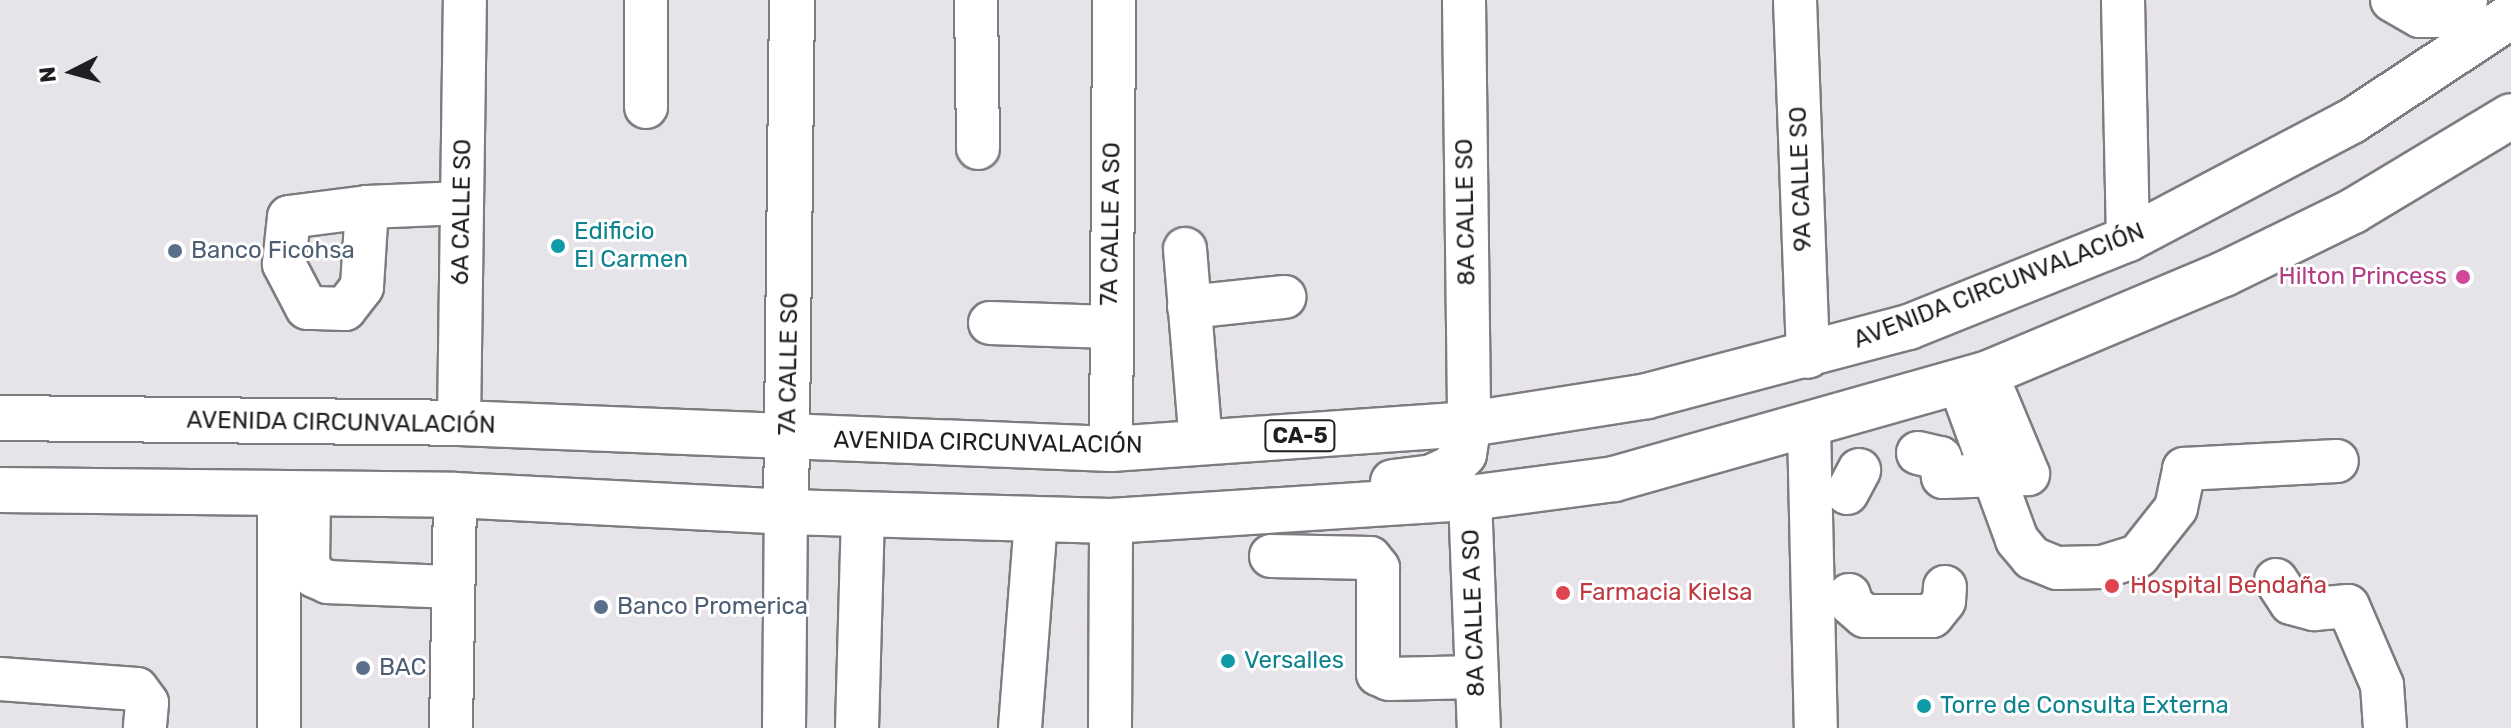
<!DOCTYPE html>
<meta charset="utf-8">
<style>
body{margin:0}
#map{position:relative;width:2511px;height:728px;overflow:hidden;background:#e6e3e9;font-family:Rubik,sans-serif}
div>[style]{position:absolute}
.roads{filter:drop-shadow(2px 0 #7f7c81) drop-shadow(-2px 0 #7f7c81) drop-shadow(0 2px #7f7c81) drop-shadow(0 -2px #7f7c81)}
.minor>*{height:42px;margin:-21px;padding:0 21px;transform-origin:21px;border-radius:21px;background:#fff}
.major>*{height:44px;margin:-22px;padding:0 22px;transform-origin:22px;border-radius:22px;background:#fff}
.highway>*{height:44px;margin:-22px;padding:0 22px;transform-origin:22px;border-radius:22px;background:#fff}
.dots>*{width:22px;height:22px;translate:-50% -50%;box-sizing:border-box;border:4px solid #fff;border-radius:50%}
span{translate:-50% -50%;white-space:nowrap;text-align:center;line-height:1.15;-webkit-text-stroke:6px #fff;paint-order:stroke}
.shield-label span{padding:2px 6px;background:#fff;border:2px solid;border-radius:6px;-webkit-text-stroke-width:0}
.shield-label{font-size:22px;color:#1f1e20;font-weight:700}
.street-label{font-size:24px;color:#1f1e20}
.culture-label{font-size:24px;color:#0d838f}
.left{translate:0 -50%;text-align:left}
.service-label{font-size:24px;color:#4e5e75}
.hotel-label{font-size:24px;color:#b23c85}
.right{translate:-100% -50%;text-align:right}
.health-label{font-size:24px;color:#be3a42}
.north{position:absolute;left:32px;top:32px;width:80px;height:80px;-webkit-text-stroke:6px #fff;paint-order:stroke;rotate:264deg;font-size:22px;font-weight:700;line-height:32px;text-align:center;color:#1f1e20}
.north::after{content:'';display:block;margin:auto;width:28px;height:36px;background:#1f1e20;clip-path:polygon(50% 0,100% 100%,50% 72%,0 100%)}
</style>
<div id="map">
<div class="roads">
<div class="minor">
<i style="left:976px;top:0;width:148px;rotate:89.2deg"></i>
<i style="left:1464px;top:0;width:424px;rotate:89.3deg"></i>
<i style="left:1795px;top:0;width:357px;rotate:87.9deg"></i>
<i style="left:2123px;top:0;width:239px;rotate:88.8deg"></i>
<i style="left:2392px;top:0;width:32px;rotate:30deg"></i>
<i style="left:2420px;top:16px;width:16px"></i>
<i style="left:2436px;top:16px;width:34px;rotate:-28deg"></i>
<i style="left:646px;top:107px;width:107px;rotate:-90deg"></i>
<i style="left:367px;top:207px;width:80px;rotate:93.6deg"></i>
<i style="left:362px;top:287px;width:28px;rotate:128deg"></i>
<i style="left:345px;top:309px;width:38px;rotate:-178deg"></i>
<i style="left:307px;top:308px;width:50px;rotate:-117.6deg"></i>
<i style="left:284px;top:264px;width:47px;rotate:-83.9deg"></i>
<i style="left:289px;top:217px;width:79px;rotate:-7.3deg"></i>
<i style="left:367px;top:207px;width:95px;rotate:-2.4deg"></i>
<i style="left:1185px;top:249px;width:194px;rotate:85.3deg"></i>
<i style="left:1189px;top:307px;width:96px;rotate:-6deg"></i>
<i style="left:990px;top:323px;width:120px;rotate:1.9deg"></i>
<i style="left:1960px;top:384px;width:166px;rotate:69.9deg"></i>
<i style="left:2017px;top:540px;width:23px;rotate:50deg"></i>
<i style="left:2032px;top:558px;width:27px;rotate:22deg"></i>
<i style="left:2057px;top:568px;width:45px;rotate:-1.3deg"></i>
<i style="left:2102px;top:567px;width:38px;rotate:-17deg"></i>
<i style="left:2138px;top:556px;width:61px;rotate:-51.6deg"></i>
<i style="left:2176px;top:508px;width:40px;rotate:-78deg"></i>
<i style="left:2184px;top:469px;width:153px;rotate:-3deg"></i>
<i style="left:459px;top:423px;width:423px;rotate:-89.2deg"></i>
<i style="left:1809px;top:427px;width:301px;rotate:88.7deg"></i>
<i style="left:1111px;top:449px;width:449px;rotate:-89.6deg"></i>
<i style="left:1918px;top:453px;width:23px;rotate:13deg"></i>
<i style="left:1940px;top:458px;width:19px;rotate:81deg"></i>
<i style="left:1943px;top:477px;width:85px;rotate:-2deg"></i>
<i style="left:2028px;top:474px;width:83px;rotate:-112.6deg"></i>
<i style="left:1847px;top:493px;width:26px;rotate:-62deg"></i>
<i style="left:279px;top:494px;width:234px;rotate:90deg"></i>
<i style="left:309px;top:494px;width:68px;rotate:90.8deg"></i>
<i style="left:308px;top:562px;width:15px;rotate:67deg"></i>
<i style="left:314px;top:576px;width:15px;rotate:23deg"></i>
<i style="left:328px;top:582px;width:125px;rotate:2.3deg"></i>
<i style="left:1470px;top:498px;width:230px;rotate:87.8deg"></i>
<i style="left:1271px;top:556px;width:99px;rotate:1.2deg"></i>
<i style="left:1370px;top:558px;width:13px;rotate:51deg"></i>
<i style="left:1378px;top:568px;width:106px;rotate:90deg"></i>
<i style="left:1378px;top:674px;width:12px;rotate:24deg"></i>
<i style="left:1389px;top:679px;width:88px;rotate:-1.3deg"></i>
<i style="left:2276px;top:580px;width:27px;rotate:57deg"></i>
<i style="left:2291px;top:603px;width:24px;rotate:15deg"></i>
<i style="left:2314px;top:609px;width:34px;rotate:-5deg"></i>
<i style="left:2348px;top:606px;width:86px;rotate:66.7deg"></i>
<i style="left:2382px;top:685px;width:43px;rotate:86deg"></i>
<i style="left:1849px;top:595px;width:9px;rotate:77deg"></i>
<i style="left:1851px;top:604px;width:18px;rotate:41deg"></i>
<i style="left:1865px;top:616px;width:67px"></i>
<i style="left:1932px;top:616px;width:19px;rotate:-51deg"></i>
<i style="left:1944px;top:601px;width:14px;rotate:-86deg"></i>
<i style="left:0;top:679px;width:137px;rotate:4.2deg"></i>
<i style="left:137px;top:689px;width:17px;rotate:54deg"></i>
<i style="left:147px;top:703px;width:25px;rotate:95deg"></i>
<i style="left:451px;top:728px;width:233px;rotate:-89deg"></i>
<i style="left:784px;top:728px;width:216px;rotate:-89.5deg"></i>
<i style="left:857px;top:728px;width:214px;rotate:-88.4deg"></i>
<i style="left:1020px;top:728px;width:210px;rotate:-85.6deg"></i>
<i style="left:1110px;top:728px;width:207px;rotate:-89.7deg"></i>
</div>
<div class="major">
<i style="left:786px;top:512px;width:512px;rotate:-89.33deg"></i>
</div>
<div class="highway">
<i style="left:0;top:418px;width:459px;rotate:0.6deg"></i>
<i style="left:459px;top:423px;width:653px;rotate:2.28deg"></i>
<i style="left:1111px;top:449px;width:359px;rotate:-4deg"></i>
<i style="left:1469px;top:424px;width:180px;rotate:-8.9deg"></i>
<i style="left:1647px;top:396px;width:271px;rotate:-14.8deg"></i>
<i style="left:1909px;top:327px;width:236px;rotate:-21.9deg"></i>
<i style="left:2128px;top:239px;width:253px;rotate:-27.8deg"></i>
<i style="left:2352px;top:121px;width:191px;rotate:-33.4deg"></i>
<i style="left:1393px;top:482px;width:39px;rotate:-7deg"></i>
<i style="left:1432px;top:477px;width:21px;rotate:-25deg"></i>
<i style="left:1451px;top:468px;width:19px;rotate:-47deg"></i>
<i style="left:1464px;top:454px;width:30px;rotate:-81deg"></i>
<i style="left:0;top:490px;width:455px;rotate:0.6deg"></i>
<i style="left:455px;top:495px;width:331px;rotate:2.9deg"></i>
<i style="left:786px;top:512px;width:325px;rotate:1.6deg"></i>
<i style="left:1111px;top:521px;width:360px;rotate:-3.7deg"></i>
<i style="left:1470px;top:498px;width:145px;rotate:-7.5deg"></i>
<i style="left:1614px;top:479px;width:387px;rotate:-15.8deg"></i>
<i style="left:1986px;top:374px;width:258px;rotate:-22.8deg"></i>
<i style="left:2224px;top:274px;width:144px;rotate:-26deg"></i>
<i style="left:2353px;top:211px;width:184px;rotate:-31deg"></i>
</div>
</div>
<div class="dots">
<i style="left:558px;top:246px;background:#0f9aa8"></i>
<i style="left:175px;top:251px;background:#5c6f8a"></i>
<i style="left:2463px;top:277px;background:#d1479c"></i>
<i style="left:2112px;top:586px;background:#e0444e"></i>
<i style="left:1563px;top:593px;background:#e0444e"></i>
<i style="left:601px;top:607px;background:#5c6f8a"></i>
<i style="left:1228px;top:661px;background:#0f9aa8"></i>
<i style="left:363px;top:668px;background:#5c6f8a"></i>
<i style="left:1924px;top:706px;background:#0f9aa8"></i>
</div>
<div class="shield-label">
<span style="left:1300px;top:436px">CA-5</span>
</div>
<div class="street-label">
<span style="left:1801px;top:179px;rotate:-92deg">9A CALLE SO</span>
<span style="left:462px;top:212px;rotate:-89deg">6A CALLE SO</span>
<span style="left:1466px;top:212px;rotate:-91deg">8A CALLE SO</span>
<span style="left:1111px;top:224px;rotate:-89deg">7A CALLE A SO</span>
<span style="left:1999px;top:286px;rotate:-21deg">AVENIDA CIRCUNVALACIÓN</span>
<span style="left:789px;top:364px;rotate:-89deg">7A CALLE SO</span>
<span style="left:341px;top:423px;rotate:1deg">AVENIDA CIRCUNVALACIÓN</span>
<span style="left:988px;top:443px;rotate:1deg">AVENIDA CIRCUNVALACIÓN</span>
<span style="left:1474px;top:613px;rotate:-92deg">8A CALLE A SO</span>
</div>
<div class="culture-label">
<span class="left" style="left:574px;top:246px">Edificio<br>El Carmen</span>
<span class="left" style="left:1244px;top:661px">Versalles</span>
<span class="left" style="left:1940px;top:706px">Torre de Consulta Externa</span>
</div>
<div class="service-label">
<span class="left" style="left:191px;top:251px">Banco Ficohsa</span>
<span class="left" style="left:617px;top:607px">Banco Promerica</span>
<span class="left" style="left:379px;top:668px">BAC</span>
</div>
<div class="hotel-label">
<span class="right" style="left:2447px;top:277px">Hilton Princess</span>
</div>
<div class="health-label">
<span class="left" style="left:2130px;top:586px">Hospital Bendaña</span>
<span class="left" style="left:1579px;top:593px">Farmacia Kielsa</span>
</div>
<div class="north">N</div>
</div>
